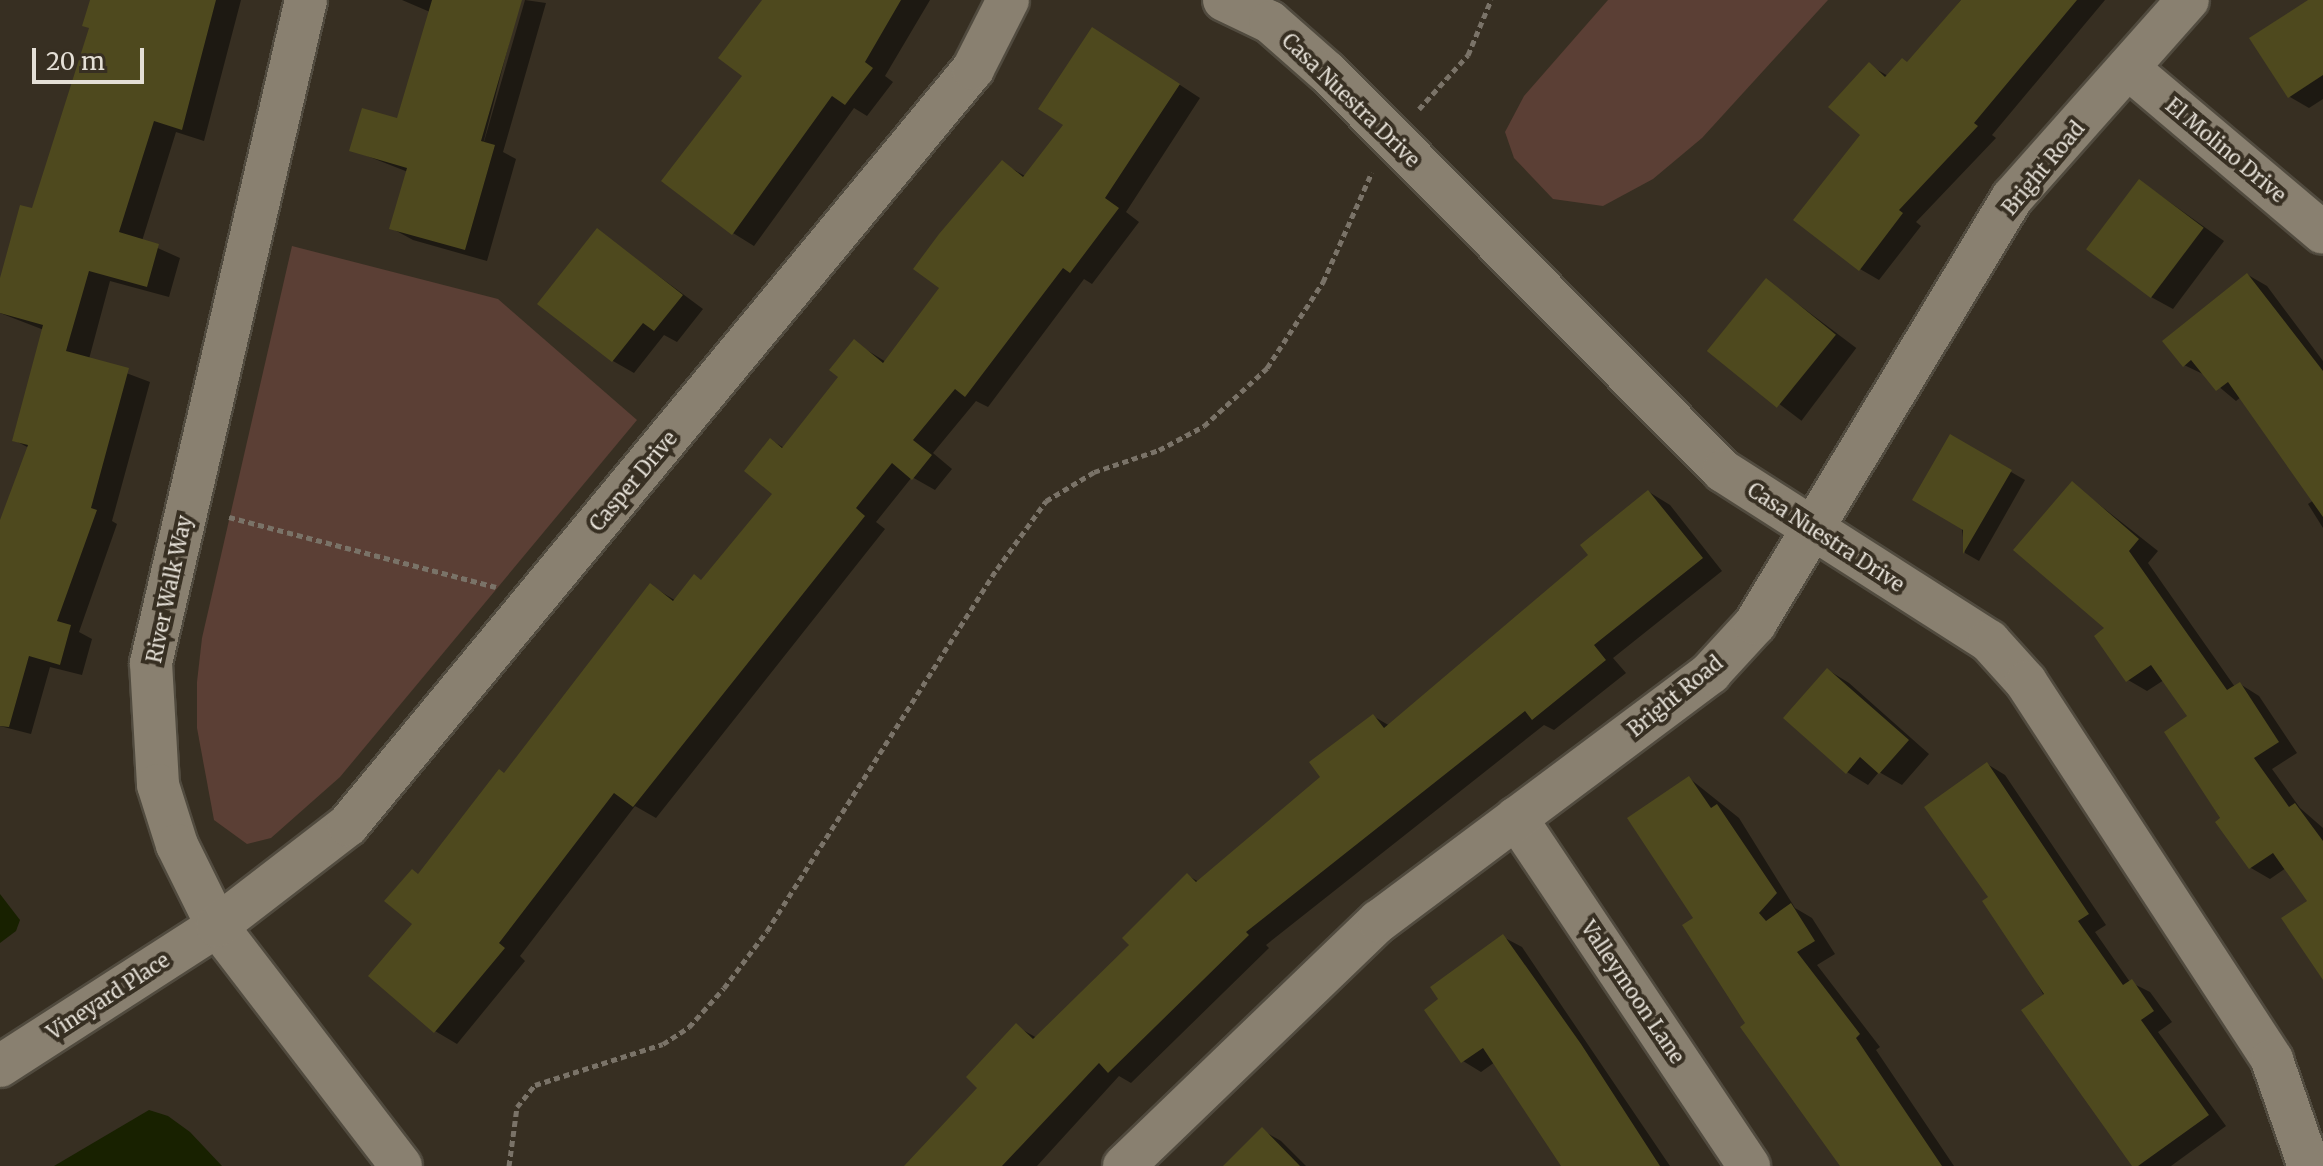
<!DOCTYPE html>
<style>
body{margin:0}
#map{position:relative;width:2323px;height:1166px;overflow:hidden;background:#372f22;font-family:Merriweather,serif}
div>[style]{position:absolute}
.green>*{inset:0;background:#5b3f35}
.water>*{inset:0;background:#182100}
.shadow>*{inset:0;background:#0007;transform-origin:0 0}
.building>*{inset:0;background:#4e491e;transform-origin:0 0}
.path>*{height:5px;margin-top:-2.5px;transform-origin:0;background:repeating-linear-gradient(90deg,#7a7368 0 6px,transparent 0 10px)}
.roads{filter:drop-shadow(2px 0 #514b3f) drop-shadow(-2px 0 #514b3f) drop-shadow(0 2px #514b3f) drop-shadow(0 -2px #514b3f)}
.minor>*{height:42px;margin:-21px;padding:0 21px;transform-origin:21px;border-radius:21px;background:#898070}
span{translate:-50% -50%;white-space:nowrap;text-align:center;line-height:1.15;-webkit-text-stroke:8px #372f22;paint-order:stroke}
.street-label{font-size:20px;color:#e4dfd6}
.scale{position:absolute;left:32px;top:48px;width:112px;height:36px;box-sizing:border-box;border:4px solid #e4dfd6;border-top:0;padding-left:10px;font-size:24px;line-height:28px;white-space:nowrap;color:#e4dfd6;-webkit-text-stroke:6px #372f22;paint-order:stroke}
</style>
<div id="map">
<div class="green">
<i style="clip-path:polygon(1608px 0,1828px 0,1702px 138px,1653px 179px,1603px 206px,1553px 199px,1514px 158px,1505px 132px,1524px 96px)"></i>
<i style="clip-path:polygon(292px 246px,498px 299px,637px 420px,340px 777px,271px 838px,247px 844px,214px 820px,197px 728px,197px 682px,202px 638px)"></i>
</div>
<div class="water">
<i style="clip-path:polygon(0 894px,20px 920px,16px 931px,0 943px)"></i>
<i style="clip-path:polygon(149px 1110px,168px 1116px,190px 1132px,222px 1166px,54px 1166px)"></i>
</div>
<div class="shadow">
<i style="clip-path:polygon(92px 0,241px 0,204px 141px,176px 132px,142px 241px,180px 258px,169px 297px,110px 281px,89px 359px,150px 382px,112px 521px,117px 524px,79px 632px,92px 639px,82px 675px,50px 667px,31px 734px,0 726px,0 526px,29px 448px,14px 440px,44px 330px,0 313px,0 285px,33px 211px,91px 28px)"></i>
<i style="clip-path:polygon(402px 0,520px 0,481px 152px,525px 0,546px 3px,503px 152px,516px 159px,487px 261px,413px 240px,391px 228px,408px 172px,352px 150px,398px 120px,430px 12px)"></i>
<i style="clip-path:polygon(765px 0,930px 0,885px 76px,893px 82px,867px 116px,854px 108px,754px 246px,733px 233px,745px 76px)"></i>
<i style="clip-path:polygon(1961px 0,2105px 0,1992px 135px,1996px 138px,1916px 222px,1921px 226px,1879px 280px,1860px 269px,1869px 65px,1888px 76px,1908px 63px)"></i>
<i style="clip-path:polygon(2312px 0,2323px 0,2323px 99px,2309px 108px,2290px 97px)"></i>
<i style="clip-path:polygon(1114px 42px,1200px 98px,1126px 212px,1139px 222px,1092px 284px,1084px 279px,988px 407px,976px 401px,933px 453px,952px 469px,935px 490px,912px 477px,876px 522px,885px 529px,656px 818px,635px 806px,520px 956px,525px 961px,457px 1044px,435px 1031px,414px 924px,419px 875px,505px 775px,650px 585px,676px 601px,702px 581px,775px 494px,771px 440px,784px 448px,841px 377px,854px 342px,886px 362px,942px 288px,1002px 163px,1025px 176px,1066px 125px)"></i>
<i style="clip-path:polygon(2140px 181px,2224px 241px,2173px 309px,2151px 297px)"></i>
<i style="clip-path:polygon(598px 231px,703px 309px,677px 342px,664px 335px,634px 373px,613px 361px)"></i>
<i style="clip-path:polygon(2248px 275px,2267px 286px,2323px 361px,2323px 528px,2308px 504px,2314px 500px,2241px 397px,2236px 401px,2205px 375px,2184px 365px)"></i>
<i style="left:1766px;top:280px;width:113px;height:91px;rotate:37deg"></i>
<i style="clip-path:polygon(1950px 437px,2025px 480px,1979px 561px,1965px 553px)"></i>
<i style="clip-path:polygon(2073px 484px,2158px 551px,2148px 563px,2235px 687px,2240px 684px,2259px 696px,2297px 753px,2272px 769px,2300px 808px,2323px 828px,2323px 977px,2310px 901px,2286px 868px,2270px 879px,2251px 868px,2167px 732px,2190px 717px,2164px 680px,2147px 691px,2128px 680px,2107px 629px)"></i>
<i style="clip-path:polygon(1649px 492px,1670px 505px,1722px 571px,1613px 658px,1626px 673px,1554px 730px,1544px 725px,1266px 945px,1269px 948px,1131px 1083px,1119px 1076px,1037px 1166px,907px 1166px,980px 1088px,1016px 1026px,1037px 1038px,1132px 945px,1187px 875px,1199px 882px,1323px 777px,1373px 716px,1390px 726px,1590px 556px)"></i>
<i style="clip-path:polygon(1828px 670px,1849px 683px,1929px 754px,1902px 785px,1879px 772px,1868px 785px,1847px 772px)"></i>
<i style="clip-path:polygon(1987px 764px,2005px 775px,2106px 925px,2095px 932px,2130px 982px,2150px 992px,2172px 1022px,2158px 1032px,2226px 1126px,2171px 1166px,2135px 1166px,1991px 897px)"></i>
<i style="clip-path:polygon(1689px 778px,1739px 818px,1795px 908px,1812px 918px,1835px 954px,1817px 965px,1880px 1047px,1876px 1050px,1954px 1166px,1842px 1166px,1748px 1024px,1696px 919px)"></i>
<i style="clip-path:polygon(1503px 937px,1522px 947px,1670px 1166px,1567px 1166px,1495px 1062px,1481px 1072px,1463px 1061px)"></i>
<i style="clip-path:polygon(1262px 1130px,1281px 1141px,1306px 1166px,1226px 1166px)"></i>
</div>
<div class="building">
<i style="clip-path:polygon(90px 0,216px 0,182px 130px,154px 121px,119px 232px,159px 244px,147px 287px,89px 271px,66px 351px,129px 368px,91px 508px,97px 510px,57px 621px,71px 625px,60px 665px,29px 656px,9px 727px,0 726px,0 520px,28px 445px,12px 441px,43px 325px,0 313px,0 278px,20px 205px,32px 208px,89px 28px,82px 26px)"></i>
<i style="clip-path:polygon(432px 0,522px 0,481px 141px,495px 145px,465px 250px,389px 229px,407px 168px,349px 151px,362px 108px,397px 118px)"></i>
<i style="clip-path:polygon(762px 0,901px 0,865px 62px,873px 68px,845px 105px,832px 96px,732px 235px,661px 181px,742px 76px,718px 58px)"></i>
<i style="clip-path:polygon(1961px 0,2077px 0,1974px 123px,1978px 126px,1899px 210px,1903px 213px,1859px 271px,1793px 220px,1860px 135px,1828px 107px,1869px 62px,1885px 77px,1902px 58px,1907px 62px)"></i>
<i style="clip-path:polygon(2308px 0,2323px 0,2323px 75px,2288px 98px,2249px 38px)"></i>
<i style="clip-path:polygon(1092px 27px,1180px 84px,1105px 198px,1119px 208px,1070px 273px,1063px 268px,965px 397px,955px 389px,913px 440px,932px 455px,912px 480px,892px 463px,856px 508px,865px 516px,633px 807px,614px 793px,499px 943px,505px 948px,434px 1033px,368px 976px,412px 924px,384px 901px,412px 869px,418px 874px,499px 769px,504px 773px,650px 583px,673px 601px,694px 574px,701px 580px,772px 494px,744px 471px,770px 438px,782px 448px,838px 377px,829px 370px,854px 339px,883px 363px,939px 288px,913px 269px,939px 234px,1002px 160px,1023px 177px,1063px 125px,1038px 109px)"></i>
<i style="left:2139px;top:179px;width:81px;height:88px;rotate:37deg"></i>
<i style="clip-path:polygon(597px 228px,683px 295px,654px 331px,643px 323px,612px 362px,537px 304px)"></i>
<i style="clip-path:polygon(2247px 273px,2323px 371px,2323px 517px,2228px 382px,2216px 391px,2191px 360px,2183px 367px,2162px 341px)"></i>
<i style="left:1766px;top:278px;width:90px;height:94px;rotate:39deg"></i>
<i style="clip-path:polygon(1950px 434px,2012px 470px,1963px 554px,1963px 530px,1912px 500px)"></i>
<i style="clip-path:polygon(2072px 481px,2139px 539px,2129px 551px,2227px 690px,2240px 682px,2279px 742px,2254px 758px,2289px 807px,2295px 803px,2323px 841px,2323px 980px,2281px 918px,2307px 901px,2273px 853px,2249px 869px,2215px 822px,2220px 818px,2164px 732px,2187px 716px,2151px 665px,2126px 682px,2094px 636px,2104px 628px,2013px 550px)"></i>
<i style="clip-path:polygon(1648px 490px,1703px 558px,1594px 645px,1606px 660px,1532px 720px,1525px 711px,1246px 932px,1249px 935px,1108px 1073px,1099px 1063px,1002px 1166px,904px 1166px,977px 1088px,966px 1077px,1016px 1023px,1033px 1039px,1129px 945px,1122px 938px,1187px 873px,1196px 882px,1320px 777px,1309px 762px,1373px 714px,1384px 728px,1588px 555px,1580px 545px)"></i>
<i style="clip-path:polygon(1827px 668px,1909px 740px,1879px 774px,1860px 757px,1846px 774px,1783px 718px)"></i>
<i style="clip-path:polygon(1987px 762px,2089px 914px,2078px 921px,2123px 985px,2132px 979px,2154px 1011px,2141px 1020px,2209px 1115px,2138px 1166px,2132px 1166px,2021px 1010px,2044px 994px,1982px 901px,1988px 897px,1924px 807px)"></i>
<i style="clip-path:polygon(1689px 776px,1711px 808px,1717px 804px,1777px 893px,1759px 913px,1766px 921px,1791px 903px,1815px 941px,1797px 952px,1860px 1034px,1856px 1038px,1942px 1166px,1840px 1166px,1740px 1027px,1745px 1023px,1682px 925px,1693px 918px,1627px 818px)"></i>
<i style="clip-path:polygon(1503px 934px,1581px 1044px,1660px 1166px,1561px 1166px,1483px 1048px,1461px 1063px,1424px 1010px,1438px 999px,1430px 987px)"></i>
<i style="clip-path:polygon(1262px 1127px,1300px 1166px,1223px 1166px)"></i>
</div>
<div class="path">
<i style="left:1419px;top:109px;width:73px;rotate:-47.8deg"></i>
<i style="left:1468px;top:55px;width:60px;rotate:-67.3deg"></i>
<i style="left:229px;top:517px;width:276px;rotate:14.7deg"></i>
<i style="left:509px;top:1166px;width:60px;rotate:-82.3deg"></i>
<i style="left:517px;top:1107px;width:28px;rotate:-51deg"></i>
<i style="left:535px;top:1085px;width:134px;rotate:-17.8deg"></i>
<i style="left:663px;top:1044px;width:31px;rotate:-33deg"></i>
<i style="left:689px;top:1027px;width:52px;rotate:-48.1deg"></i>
<i style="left:724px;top:988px;width:71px;rotate:-53deg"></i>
<i style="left:767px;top:931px;width:429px;rotate:-57.6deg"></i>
<i style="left:997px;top:569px;width:84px;rotate:-54.2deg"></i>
<i style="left:1046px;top:501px;width:56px;rotate:-31.1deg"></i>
<i style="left:1094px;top:472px;width:69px;rotate:-18.7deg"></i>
<i style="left:1159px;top:450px;width:51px;rotate:-28.1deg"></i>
<i style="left:1204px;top:426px;width:86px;rotate:-42.6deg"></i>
<i style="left:1267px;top:368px;width:103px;rotate:-56.9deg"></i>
<i style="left:1323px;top:282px;width:120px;rotate:-66deg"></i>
</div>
<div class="roads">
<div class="minor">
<i style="left:306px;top:0;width:681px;rotate:103.16deg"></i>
<i style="left:151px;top:663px;width:122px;rotate:86.7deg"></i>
<i style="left:158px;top:785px;width:63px;rotate:72.4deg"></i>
<i style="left:177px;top:845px;width:90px;rotate:63.7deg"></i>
<i style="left:217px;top:926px;width:302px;rotate:52.5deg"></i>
<i style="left:1224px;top:0;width:51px;rotate:25.6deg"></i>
<i style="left:1270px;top:22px;width:76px;rotate:41.3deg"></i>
<i style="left:1327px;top:72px;width:562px;rotate:45.22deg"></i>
<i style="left:1723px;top:471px;width:316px;rotate:32.6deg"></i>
<i style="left:1989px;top:641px;width:55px;rotate:47.9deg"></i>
<i style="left:2026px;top:682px;width:451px;rotate:56.9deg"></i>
<i style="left:2272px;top:1060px;width:112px;rotate:70.8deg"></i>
<i style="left:2128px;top:68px;width:255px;rotate:40.2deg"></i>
<i style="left:1516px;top:818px;width:419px;rotate:56.2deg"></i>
<i style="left:0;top:1066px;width:258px;rotate:-32.8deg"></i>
<i style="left:217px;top:926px;width:165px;rotate:-37.6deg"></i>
<i style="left:348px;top:825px;width:981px;rotate:-50.42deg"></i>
<i style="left:973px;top:69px;width:77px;rotate:-63.1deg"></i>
<i style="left:1124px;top:1166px;width:354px;rotate:-43.9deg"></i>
<i style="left:1379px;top:921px;width:414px;rotate:-36.8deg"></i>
<i style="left:1710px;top:673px;width:67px;rotate:-47.4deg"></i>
<i style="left:1755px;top:624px;width:498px;rotate:-58.9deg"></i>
<i style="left:2012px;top:198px;width:265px;rotate:-48.4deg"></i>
</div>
</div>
<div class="street-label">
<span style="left:1351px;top:100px;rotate:44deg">Casa Nuestra Drive</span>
<span style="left:2226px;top:150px;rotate:40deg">El Molino Drive</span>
<span style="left:2043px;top:168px;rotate:-50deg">Bright Road</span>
<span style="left:633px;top:481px;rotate:-50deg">Casper Drive</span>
<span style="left:1826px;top:537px;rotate:33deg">Casa Nuestra Drive</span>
<span style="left:169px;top:589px;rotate:-78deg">River Walk Way</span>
<span style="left:1675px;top:696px;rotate:-39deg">Bright Road</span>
<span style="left:1633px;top:992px;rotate:56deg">Valleymoon Lane</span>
<span style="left:108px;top:996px;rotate:-33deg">Vineyard Place</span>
</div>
<div class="scale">20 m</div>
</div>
